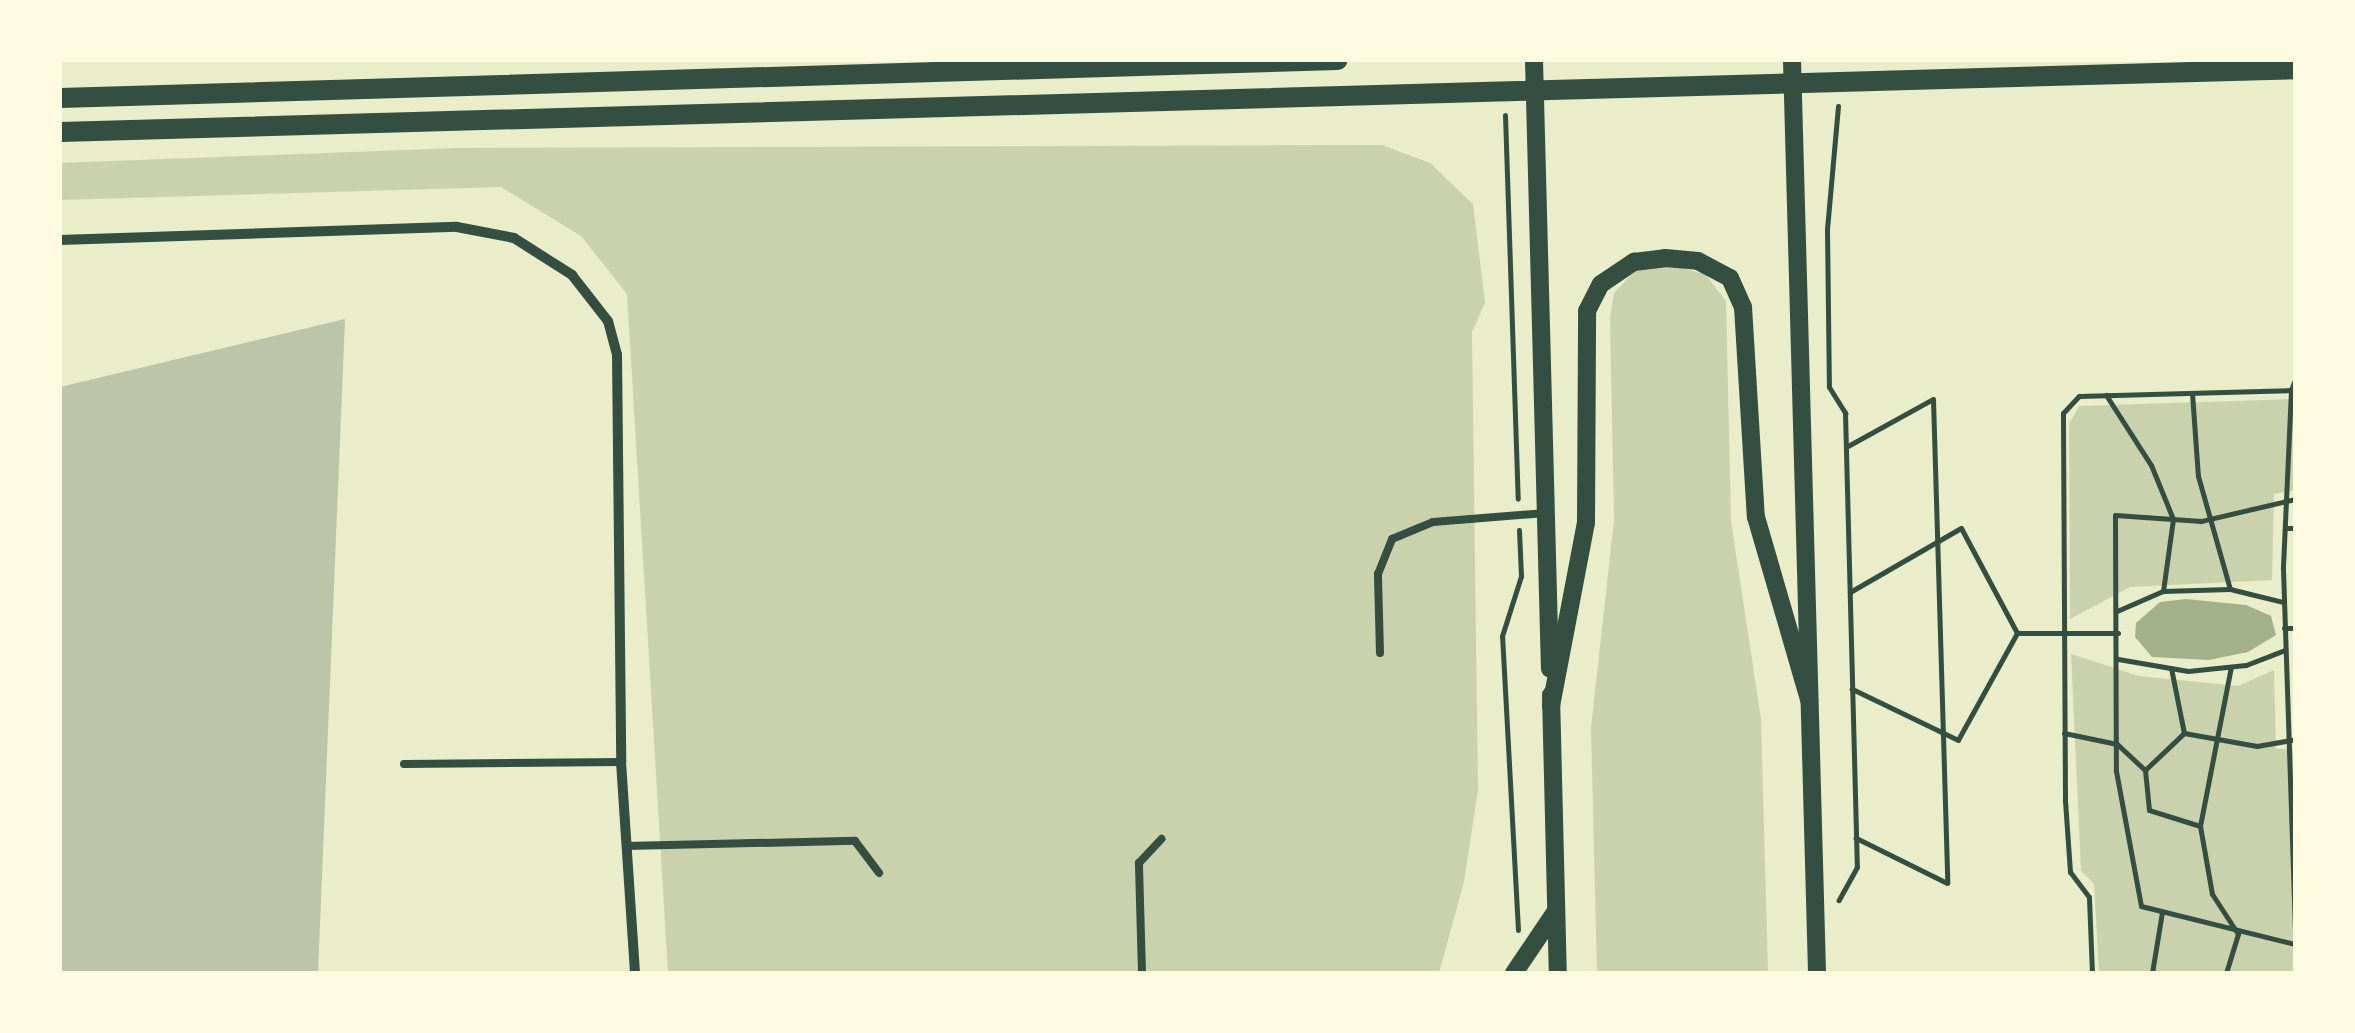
<!DOCTYPE html>
<style>
body{margin:0}
#map{position:relative;width:2355px;height:1033px;overflow:hidden;background:#e9edc9;font-family:Lato,sans-serif}
div>[style]{position:absolute}
.green>*{inset:0;background:#cad2ad}
.water>*{inset:0;background:#a3b18a}
.building>*{inset:0;background:#bcc5a7}
.path>*{height:5px;margin:-2.5px;padding:0 2.5px;transform-origin:2.5px;border-radius:2.5px;background:#344e41}
.service>*{height:8px;margin:-4px;padding:0 4px;transform-origin:4px;border-radius:4px;background:#344e41}
.minor>*{height:10px;margin:-5px;padding:0 5px;transform-origin:5px;border-radius:5px;background:#344e41}
.tertiary>*{height:18px;margin:-9px;padding:0 9px;transform-origin:9px;border-radius:9px;background:#344e41}
.secondary>*{height:20px;margin:-10px;padding:0 10px;transform-origin:10px;border-radius:10px;background:#344e41}
span{translate:-50% -50%;white-space:nowrap;text-align:center;line-height:1.15;-webkit-text-stroke:8px #fefae0;paint-order:stroke}
.frame{position:absolute;inset:0;border:62px solid #fefae0;pointer-events:none}
</style>
<div id="map">
<div class="green">
<i style="clip-path:polygon(1382px 145px,1430px 163px,1473px 204px,1485px 303px,1472px 332px,1478px 790px,1464px 882px,1439px 973px,668px 973px,627px 294px,581px 236px,501px 187px,60px 200px,60px 163px,456px 148px)"></i>
<i style="clip-path:polygon(1662px 263px,1705px 274px,1726px 301px,1731px 521px,1761px 719px,1768px 973px,1597px 973px,1591px 728px,1614px 520px,1610px 318px,1614px 293px,1634px 272px)"></i>
<i style="clip-path:polygon(2295px 399px,2295px 490px,2274px 494px,2272px 580px,2130px 587px,2070px 619px,2069px 424px,2079px 406px)"></i>
<i style="clip-path:polygon(2071px 654px,2139px 676px,2238px 686px,2274px 670px,2276px 749px,2295px 749px,2295px 973px,2099px 973px,2094px 884px,2081px 871px)"></i>
</div>
<div class="water">
<i style="clip-path:polygon(2186px 599px,2246px 605px,2271px 616px,2276px 635px,2248px 652px,2209px 660px,2152px 657px,2135px 637px,2136px 623px,2160px 602px)"></i>
</div>
<div class="building">
<i style="clip-path:polygon(345px 319px,318px 973px,60px 973px,60px 387px)"></i>
</div>
<div class="path">
<i style="left:1838px;top:106px;width:123px;rotate:95.1deg"></i>
<i style="left:1827px;top:229px;width:158px;rotate:89.3deg"></i>
<i style="left:1829px;top:387px;width:31px;rotate:58deg"></i>
<i style="left:1845px;top:413px;width:454px;rotate:88.5deg"></i>
<i style="left:1857px;top:867px;width:38px;rotate:119deg"></i>
<i style="left:1505px;top:115px;width:384px;rotate:88.1deg"></i>
<i style="left:2291px;top:390px;width:179px;rotate:92.6deg"></i>
<i style="left:2283px;top:569px;width:369px;rotate:88.1deg"></i>
<i style="left:2192px;top:393px;width:83px;rotate:85.9deg"></i>
<i style="left:2198px;top:476px;width:117px;rotate:74.2deg"></i>
<i style="left:2106px;top:395px;width:83px;rotate:57.3deg"></i>
<i style="left:2151px;top:465px;width:58px;rotate:67.8deg"></i>
<i style="left:2173px;top:519px;width:73px;rotate:97.9deg"></i>
<i style="left:1846px;top:447px;width:99px;rotate:-28.9deg"></i>
<i style="left:1933px;top:399px;width:484px;rotate:88.3deg"></i>
<i style="left:1947px;top:883px;width:102px;rotate:-153.7deg"></i>
<i style="left:2295px;top:499px;width:97px;rotate:166.8deg"></i>
<i style="left:2201px;top:521px;width:86px;rotate:-176deg"></i>
<i style="left:2115px;top:515px;width:256px;rotate:89.8deg"></i>
<i style="left:2116px;top:771px;width:137px;rotate:79.5deg"></i>
<i style="left:2141px;top:906px;width:159px;rotate:13.9deg"></i>
<i style="left:2285px;top:528px;width:10px"></i>
<i style="left:1850px;top:592px;width:128px;rotate:-30deg"></i>
<i style="left:1961px;top:528px;width:119px;rotate:61.9deg"></i>
<i style="left:2017px;top:633px;width:122px;rotate:118.9deg"></i>
<i style="left:1958px;top:740px;width:118px;rotate:-154.3deg"></i>
<i style="left:2117px;top:611px;width:50px;rotate:-23.5deg"></i>
<i style="left:2163px;top:591px;width:67px;rotate:-1.7deg"></i>
<i style="left:2230px;top:589px;width:55px;rotate:13.8deg"></i>
<i style="left:2284px;top:628px;width:11px"></i>
<i style="left:2017px;top:633px;width:101px"></i>
<i style="left:2118px;top:659px;width:71px;rotate:9.7deg"></i>
<i style="left:2188px;top:671px;width:58px;rotate:-5.9deg"></i>
<i style="left:2246px;top:665px;width:42px;rotate:-21deg"></i>
<i style="left:2171px;top:668px;width:66px;rotate:78.7deg"></i>
<i style="left:2064px;top:733px;width:54px;rotate:11.7deg"></i>
<i style="left:2117px;top:744px;width:38px;rotate:43deg"></i>
<i style="left:2200px;top:826px;width:53px;rotate:-162.6deg"></i>
<i style="left:2149px;top:810px;width:40px;rotate:-95.7deg"></i>
<i style="left:2145px;top:770px;width:54px;rotate:-43.5deg"></i>
<i style="left:2184px;top:733px;width:74px;rotate:10.1deg"></i>
<i style="left:2257px;top:746px;width:39px;rotate:-10deg"></i>
<i style="left:1518px;top:930px;width:294px;rotate:-93.1deg"></i>
<i style="left:1502px;top:636px;width:63px;rotate:-72.4deg"></i>
<i style="left:1521px;top:576px;width:46px;rotate:-92.5deg"></i>
<i style="left:2092px;top:973px;width:76px;rotate:-92.3deg"></i>
<i style="left:2089px;top:897px;width:31px;rotate:-127deg"></i>
<i style="left:2070px;top:872px;width:71px;rotate:-94deg"></i>
<i style="left:2065px;top:801px;width:388px;rotate:-90.3deg"></i>
<i style="left:2063px;top:413px;width:23px;rotate:-47deg"></i>
<i style="left:2079px;top:396px;width:212px;rotate:-1.6deg"></i>
<i style="left:2291px;top:390px;width:11px;rotate:-68deg"></i>
<i style="left:2152px;top:973px;width:62px;rotate:-80.7deg"></i>
<i style="left:2226px;top:973px;width:41px;rotate:-72.9deg"></i>
<i style="left:2238px;top:934px;width:48px;rotate:-123deg"></i>
<i style="left:2212px;top:894px;width:69px;rotate:-100deg"></i>
<i style="left:2200px;top:826px;width:162px;rotate:-79deg"></i>
</div>
<div class="service">
<i style="left:1380px;top:653px;width:79px;rotate:-91.5deg"></i>
<i style="left:1378px;top:574px;width:38px;rotate:-68deg"></i>
<i style="left:1392px;top:539px;width:44px;rotate:-22.5deg"></i>
<i style="left:1433px;top:522px;width:113px;rotate:-4.6deg"></i>
<i style="left:404px;top:764px;width:217px;rotate:-0.5deg"></i>
<i style="left:626px;top:846px;width:229px;rotate:-1.3deg"></i>
<i style="left:855px;top:841px;width:40px;rotate:53deg"></i>
<i style="left:1142px;top:973px;width:110px;rotate:-91.6deg"></i>
<i style="left:1139px;top:863px;width:33px;rotate:-47deg"></i>
</div>
<div class="minor">
<i style="left:60px;top:240px;width:397px;rotate:-1.9deg"></i>
<i style="left:457px;top:227px;width:58px;rotate:10.9deg"></i>
<i style="left:514px;top:238px;width:69px;rotate:32.5deg"></i>
<i style="left:572px;top:275px;width:58px;rotate:52deg"></i>
<i style="left:608px;top:321px;width:35px;rotate:75deg"></i>
<i style="left:617px;top:355px;width:407px;rotate:89.4deg"></i>
<i style="left:621px;top:762px;width:211px;rotate:86.2deg"></i>
</div>
<div class="tertiary">
<i style="left:1534px;top:60px;width:609px;rotate:88.5deg"></i>
<i style="left:1792px;top:60px;width:913px;rotate:88.43deg"></i>
<i style="left:1551px;top:695px;width:278px;rotate:88.6deg"></i>
<i style="left:1551px;top:706px;width:186px;rotate:-79.2deg"></i>
<i style="left:1586px;top:523px;width:212px;rotate:-89.7deg"></i>
<i style="left:1587px;top:311px;width:30px;rotate:-63deg"></i>
<i style="left:1601px;top:284px;width:40px;rotate:-34deg"></i>
<i style="left:1634px;top:262px;width:31px;rotate:-7deg"></i>
<i style="left:1665px;top:258px;width:33px;rotate:5deg"></i>
<i style="left:1698px;top:261px;width:36px;rotate:28deg"></i>
<i style="left:1730px;top:278px;width:32px;rotate:66deg"></i>
<i style="left:1743px;top:307px;width:210px;rotate:86.5deg"></i>
<i style="left:1756px;top:517px;width:191px;rotate:73.8deg"></i>
<i style="left:1514px;top:973px;width:75px;rotate:-55.9deg"></i>
</div>
<div class="secondary">
<i style="left:60px;top:98px;width:1278px;rotate:-1.7deg"></i>
<i style="left:60px;top:132px;width:2236px;rotate:-1.61deg"></i>
</div>
<div class="frame"></div>
</div>
